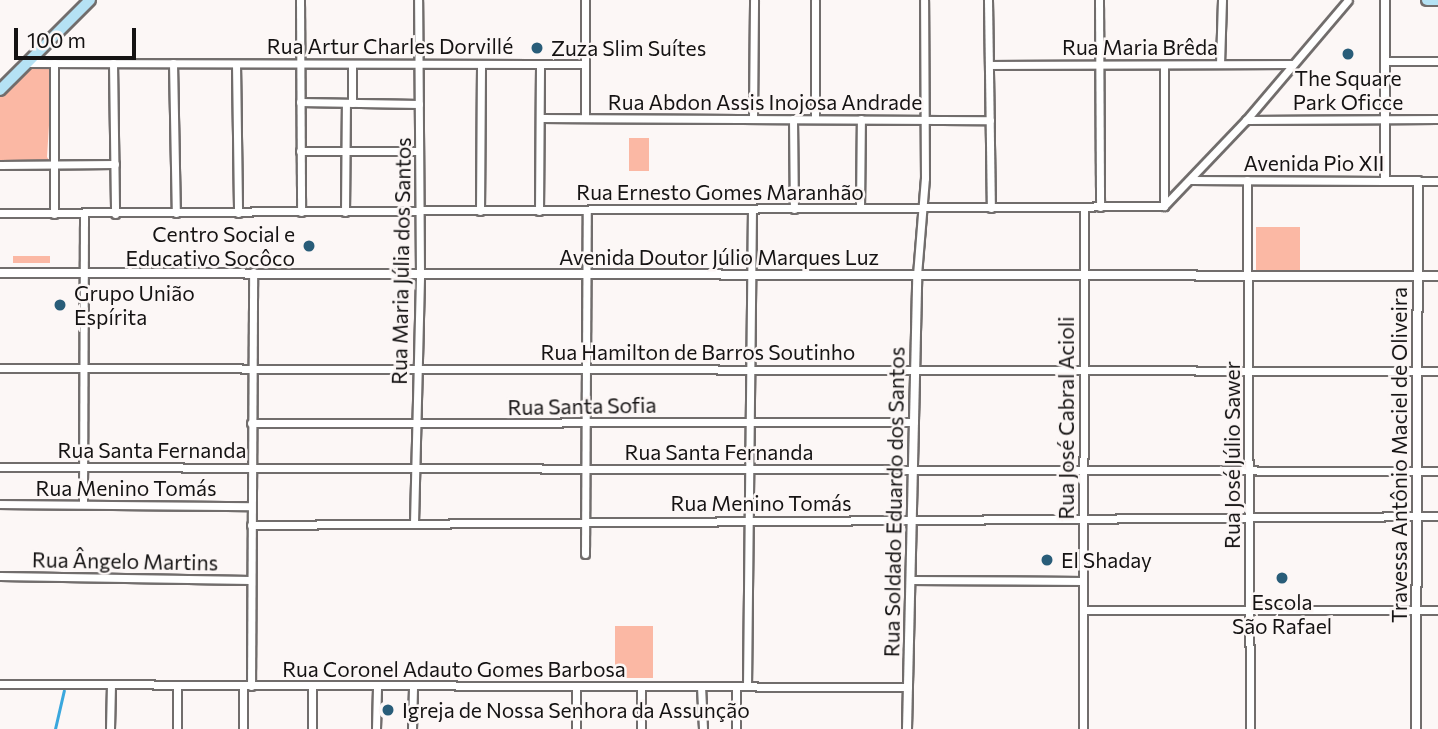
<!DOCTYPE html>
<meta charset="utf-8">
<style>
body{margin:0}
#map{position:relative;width:1438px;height:729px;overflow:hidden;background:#fcf7f6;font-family:Commissioner,sans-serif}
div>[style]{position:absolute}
.green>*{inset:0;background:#fbb8a4;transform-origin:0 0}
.stream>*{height:2.5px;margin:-1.25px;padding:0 1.25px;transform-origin:1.25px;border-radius:1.25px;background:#3aa7dd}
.roads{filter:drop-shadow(2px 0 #716d6c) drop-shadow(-2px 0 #716d6c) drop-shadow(0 2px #716d6c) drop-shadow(0 -2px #716d6c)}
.minor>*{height:7px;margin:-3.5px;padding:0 3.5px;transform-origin:3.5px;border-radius:3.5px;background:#fff}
.tertiary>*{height:8px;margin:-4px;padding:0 4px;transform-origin:4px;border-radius:4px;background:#fff}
.secondary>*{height:10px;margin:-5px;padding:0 5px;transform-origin:5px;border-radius:5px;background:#b5e2f4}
.dots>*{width:19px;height:19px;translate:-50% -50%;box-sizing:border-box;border:4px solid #fcf7f6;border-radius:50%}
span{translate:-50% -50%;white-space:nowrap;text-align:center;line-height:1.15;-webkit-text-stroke:5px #fcf7f6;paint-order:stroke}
.street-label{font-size:21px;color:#151313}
.poi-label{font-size:21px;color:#151313}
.left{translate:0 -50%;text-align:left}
.right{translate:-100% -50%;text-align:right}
.scale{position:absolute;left:14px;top:28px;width:122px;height:32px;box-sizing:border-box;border:4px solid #151313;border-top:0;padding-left:9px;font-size:21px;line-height:24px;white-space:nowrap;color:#151313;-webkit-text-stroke:5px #fcf7f6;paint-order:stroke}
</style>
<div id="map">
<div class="green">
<i style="clip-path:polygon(36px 54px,53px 62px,47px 157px,52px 165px,0 165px,0 90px)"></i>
<i style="left:629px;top:138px;width:20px;height:33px"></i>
<i style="left:1256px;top:227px;width:44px;height:43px"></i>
<i style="left:13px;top:256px;width:37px;height:7px"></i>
<i style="left:615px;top:626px;width:38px;height:52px"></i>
</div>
<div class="stream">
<i style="left:55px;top:729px;width:39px;rotate:-77deg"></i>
</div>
<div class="roads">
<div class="minor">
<i style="left:300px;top:0;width:212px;rotate:89.7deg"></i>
<i style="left:585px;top:0;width:118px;rotate:90deg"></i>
<i style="left:988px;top:0;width:208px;rotate:89.2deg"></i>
<i style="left:1099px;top:0;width:207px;rotate:89.7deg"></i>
<i style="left:1385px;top:61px;width:53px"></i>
<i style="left:28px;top:63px;width:557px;rotate:0.1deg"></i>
<i style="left:54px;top:63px;width:151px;rotate:90deg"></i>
<i style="left:113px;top:63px;width:151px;rotate:89.2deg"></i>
<i style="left:173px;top:63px;width:150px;rotate:88.9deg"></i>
<i style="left:236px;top:64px;width:149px;rotate:89.2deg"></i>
<i style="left:352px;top:64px;width:39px;rotate:90deg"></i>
<i style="left:1220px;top:64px;width:64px;rotate:-88.2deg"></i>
<i style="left:989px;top:65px;width:303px;rotate:-0.2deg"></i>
<i style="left:1164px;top:65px;width:141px;rotate:90deg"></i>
<i style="left:300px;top:102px;width:119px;rotate:1deg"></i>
<i style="left:540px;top:118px;width:450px;rotate:0.3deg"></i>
<i style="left:753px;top:119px;width:119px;rotate:-89.5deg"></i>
<i style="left:793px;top:119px;width:90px;rotate:89.4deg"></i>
<i style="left:815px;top:119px;width:119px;rotate:-90deg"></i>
<i style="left:1246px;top:120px;width:192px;rotate:-0.3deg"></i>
<i style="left:300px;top:151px;width:119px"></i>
<i style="left:0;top:165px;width:115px;rotate:-0.5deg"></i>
<i style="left:1190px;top:180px;width:195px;rotate:0.3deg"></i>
<i style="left:1247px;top:180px;width:549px;rotate:89.69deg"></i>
<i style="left:1418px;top:181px;width:20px"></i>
<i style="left:860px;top:208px;width:89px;rotate:-89.4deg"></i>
<i style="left:480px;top:211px;width:147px;rotate:-89.6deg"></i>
<i style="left:539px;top:211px;width:147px;rotate:-89.6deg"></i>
<i style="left:345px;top:212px;width:109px;rotate:-89.5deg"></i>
<i style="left:0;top:213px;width:1164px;rotate:-0.34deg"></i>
<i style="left:1164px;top:206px;width:119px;rotate:-46.4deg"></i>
<i style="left:1246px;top:120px;width:157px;rotate:-49.6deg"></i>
<i style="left:917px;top:275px;width:97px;rotate:-85.3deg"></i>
<i style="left:925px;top:178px;width:178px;rotate:-90.3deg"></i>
<i style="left:0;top:368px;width:1438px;rotate:0.12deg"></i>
<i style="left:251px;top:423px;width:663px;rotate:-0.09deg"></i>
<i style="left:0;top:467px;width:1438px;rotate:0.16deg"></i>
<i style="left:0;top:504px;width:251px;rotate:0.5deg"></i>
<i style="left:83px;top:504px;width:290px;rotate:-89.8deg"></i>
<i style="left:414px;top:523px;width:251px;rotate:-88.6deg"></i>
<i style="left:420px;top:272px;width:272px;rotate:-90.4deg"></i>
<i style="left:251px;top:525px;width:1187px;rotate:-0.43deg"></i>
<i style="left:585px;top:554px;width:344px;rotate:-89.7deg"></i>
<i style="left:0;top:576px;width:250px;rotate:0.9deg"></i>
<i style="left:910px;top:580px;width:173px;rotate:0.3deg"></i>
<i style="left:1083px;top:610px;width:355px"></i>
<i style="left:0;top:684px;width:908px;rotate:0.19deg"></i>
<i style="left:177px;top:686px;width:43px;rotate:90deg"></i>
<i style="left:243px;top:686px;width:43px;rotate:90deg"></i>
<i style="left:251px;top:686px;width:414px;rotate:-89.7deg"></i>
<i style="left:701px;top:686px;width:43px;rotate:87.3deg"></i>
<i style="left:747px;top:686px;width:477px;rotate:-89.4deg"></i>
<i style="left:641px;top:687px;width:42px;rotate:90deg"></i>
<i style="left:110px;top:729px;width:43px;rotate:-88.7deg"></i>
<i style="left:312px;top:729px;width:43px;rotate:-90deg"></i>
<i style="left:376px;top:729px;width:42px;rotate:-88.6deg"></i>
<i style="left:412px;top:729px;width:42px;rotate:-88.6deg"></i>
<i style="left:576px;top:729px;width:42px;rotate:-90deg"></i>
<i style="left:736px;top:729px;width:43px;rotate:-90deg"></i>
<i style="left:1083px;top:729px;width:522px;rotate:-89.89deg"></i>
</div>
<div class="tertiary">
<i style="left:1385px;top:0;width:181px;rotate:90deg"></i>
<i style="left:1385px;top:181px;width:33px"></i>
<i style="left:1418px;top:181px;width:548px;rotate:90.21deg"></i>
<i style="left:0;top:273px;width:1438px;rotate:0.12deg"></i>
<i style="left:907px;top:729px;width:454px;rotate:-88.7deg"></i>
</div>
<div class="secondary">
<i style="left:1427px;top:0;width:11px"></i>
<i style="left:0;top:90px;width:127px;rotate:-45deg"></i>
</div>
</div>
<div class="dots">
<i style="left:537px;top:48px;background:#295d79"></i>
<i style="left:1348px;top:54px;background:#295d79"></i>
<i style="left:309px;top:246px;background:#295d79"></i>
<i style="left:60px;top:305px;background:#295d79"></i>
<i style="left:1047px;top:560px;background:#295d79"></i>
<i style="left:1282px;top:578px;background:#295d79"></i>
<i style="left:388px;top:710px;background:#295d79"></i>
</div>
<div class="street-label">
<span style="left:390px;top:46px">Rua Artur Charles Dorvillé</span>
<span style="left:1140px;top:47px">Rua Maria Brêda</span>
<span style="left:765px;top:102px">Rua Abdon Assis Inojosa Andrade</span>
<span style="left:1314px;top:163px">Avenida Pio XII</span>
<span style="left:720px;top:192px">Rua Ernesto Gomes Maranhão</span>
<span style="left:719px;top:257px">Avenida Doutor Júlio Marques Luz</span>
<span style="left:401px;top:261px;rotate:-89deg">Rua Maria Júlia dos Santos</span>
<span style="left:698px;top:352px">Rua Hamilton de Barros Soutinho</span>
<span style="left:582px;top:406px;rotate:-1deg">Rua Santa Sofia</span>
<span style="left:1066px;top:418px;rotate:-90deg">Rua José Cabral Acioli</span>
<span style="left:152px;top:450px">Rua Santa Fernanda</span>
<span style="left:719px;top:452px">Rua Santa Fernanda</span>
<span style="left:1232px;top:455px;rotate:-90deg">Rua José Júlio Sawer</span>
<span style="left:1399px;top:455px;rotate:-90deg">Travessa Antônio Maciel de Oliveira</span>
<span style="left:126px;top:488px">Rua Menino Tomás</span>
<span style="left:894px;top:502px;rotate:-89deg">Rua Soldado Eduardo dos Santos</span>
<span style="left:761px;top:503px">Rua Menino Tomás</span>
<span style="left:125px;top:561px;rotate:1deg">Rua Ângelo Martins</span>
<span style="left:454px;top:669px">Rua Coronel Adauto Gomes Barbosa</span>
</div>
<div class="poi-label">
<span class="left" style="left:551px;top:48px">Zuza Slim Suítes</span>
<span style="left:1348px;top:90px">The Square<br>Park Oficce</span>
<span class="right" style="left:295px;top:246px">Centro Social e<br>Educativo Socôco</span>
<span class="left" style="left:74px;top:305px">Grupo União<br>Espírita</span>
<span class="left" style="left:1061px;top:560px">El Shaday</span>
<span style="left:1282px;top:614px">Escola<br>São Rafael</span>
<span class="left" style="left:402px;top:710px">Igreja de Nossa Senhora da Assunção</span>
</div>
<div class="scale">100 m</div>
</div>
